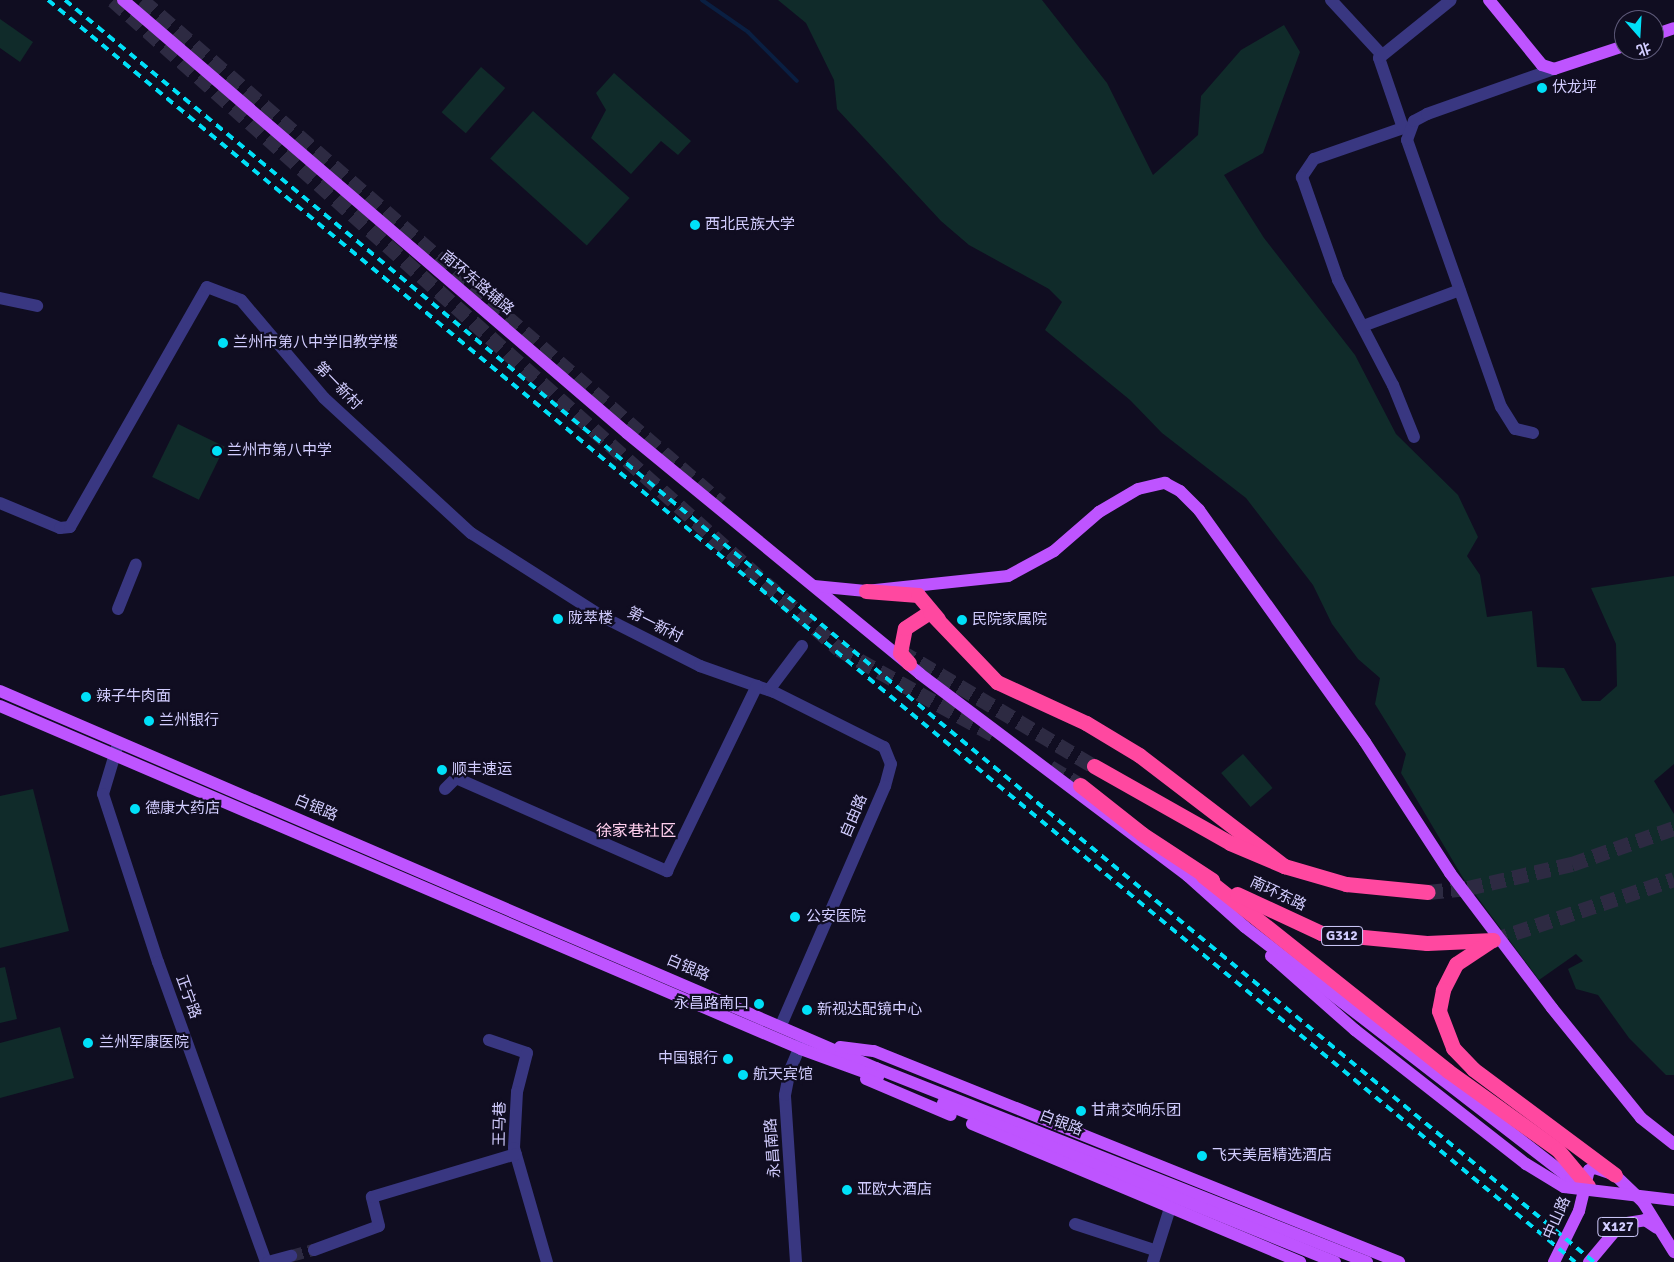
<!DOCTYPE html>
<meta charset="utf-8">
<style>
body{margin:0}
#map{position:relative;width:1674px;height:1262px;overflow:hidden;background:#100d21;font-family:Signika,"Noto Sans SC",sans-serif}
div>[style]{position:absolute}
.green>*{inset:0;background:#102b2a;transform-origin:0 0}
.stream>*{height:4px;margin:-2px;padding:0 2px;transform-origin:2px;border-radius:2px;background:#0a1f42}
.minor-tunnel>*{height:12px;margin-top:-6px;transform-origin:0;background:repeating-linear-gradient(90deg,#2d2a42 0 12px,transparent 0 18px)}
.highway-tunnel>*{height:15px;margin-top:-7.5px;transform-origin:0;background:repeating-linear-gradient(90deg,#2d2a42 0 15px,transparent 0 23px)}
.minor>*{height:12px;margin:-6px;padding:0 6px;transform-origin:6px;border-radius:6px;background:#393781}
.major>*{height:12px;margin:-6px;padding:0 6px;transform-origin:6px;border-radius:6px;background:#be54ff}
.highway>*{height:15px;margin:-7.5px;padding:0 7.5px;transform-origin:7.5px;border-radius:7.5px;background:#ff48a0}
.rail>*{height:4px;margin-top:-2px;transform-origin:0;background:repeating-linear-gradient(90deg,#00e0f8 0 8px,transparent 0 14px)}
.major-bridge>*{height:12px;margin:-6px;padding:0 6px;transform-origin:6px;border-radius:6px;background:#be54ff}
.dots>*{width:14px;height:14px;translate:-50% -50%;box-sizing:border-box;border:2px solid #100d21;border-radius:50%}
span{translate:-50% -50%;white-space:nowrap;text-align:center;line-height:1.15;-webkit-text-stroke:4.5px #100d21;paint-order:stroke}
.shield-label span{padding:1px 4px;background:#100d21;border:1px solid;border-radius:4px;-webkit-text-stroke-width:0}
.shield-label{font-size:14px;color:#d2cdff;font-weight:700}
.poi-label{font-size:15px;color:#d2cdff}
.left{translate:0 -50%;text-align:left}
.right{translate:-100% -50%;text-align:right}
.street-label{font-size:15px;color:#d2cdff}
.neighbourhood-label{font-size:16px;color:#ffcfee}
.north{position:absolute;left:1614px;top:10px;width:50px;height:50px;box-sizing:border-box;background:#100d21;border:1px solid #5e5a7a;border-radius:50%;rotate:161deg;font-size:14px;font-weight:700;line-height:20px;text-align:center;color:#d2cdff}
.north::after{content:'';display:block;margin:auto;width:18px;height:22px;background:#00e0f8;clip-path:polygon(50% 0,100% 100%,50% 72%,0 100%)}
</style>
<div id="map">
<div class="green">
<i style="clip-path:polygon(778px 0,1042px 0,1107px 83px,1153px 175px,1198px 135px,1201px 96px,1241px 50px,1284px 25px,1300px 52px,1263px 153px,1224px 175px,1264px 238px,1355px 355px,1396px 434px,1458px 495px,1478px 537px,1467px 556px,1480px 575px,1487px 617px,1532px 611px,1537px 667px,1564px 668px,1582px 701px,1600px 701px,1617px 686px,1616px 644px,1591px 588px,1674px 576px,1674px 764px,1654px 781px,1674px 814px,1674px 1075px,1666px 1075px,1629px 1038px,1598px 995px,1576px 989px,1568px 969px,1583px 961px,1576px 954px,1539px 980px,1463px 878px,1401px 773px,1406px 754px,1375px 704px,1380px 678px,1358px 659px,1332px 624px,1313px 585px,1246px 498px,1162px 433px,1130px 400px,1045px 330px,1062px 302px,1049px 289px,969px 245px,941px 221px,837px 109px,834px 80px,806px 23px)"></i>
<i style="clip-path:polygon(0 19px,33px 42px,20px 62px,0 48px)"></i>
<i style="left:481px;top:67px;width:32px;height:60px;rotate:41deg"></i>
<i style="clip-path:polygon(614px 73px,691px 141px,678px 155px,661px 141px,631px 174px,591px 138px,606px 110px,596px 93px)"></i>
<i style="left:533px;top:111px;width:130px;height:64px;rotate:42deg"></i>
<i style="left:178px;top:424px;width:52px;height:59px;rotate:26deg"></i>
<i style="left:1243px;top:754px;width:45px;height:29px;rotate:49deg"></i>
<i style="clip-path:polygon(33px 789px,69px 931px,0 948px,0 796px)"></i>
<i style="clip-path:polygon(5px 967px,17px 1019px,0 1023px,0 968px)"></i>
<i style="clip-path:polygon(60px 1027px,74px 1078px,0 1098px,0 1043px)"></i>
</div>
<div class="stream">
<i style="left:702px;top:0;width:56px;rotate:34.8deg"></i>
<i style="left:748px;top:32px;width:69px;rotate:45deg"></i>
</div>
<div class="minor-tunnel">
<i style="left:291px;top:1256px;width:24px;rotate:-15deg"></i>
</div>
<div class="highway-tunnel">
<i style="left:113px;top:0;width:974px;rotate:41.79deg"></i>
<i style="left:839px;top:649px;width:179px;rotate:29deg"></i>
<i style="left:142px;top:0;width:767px;rotate:40.98deg"></i>
<i style="left:900px;top:651px;width:226px;rotate:30.7deg"></i>
<i style="left:1050px;top:767px;width:35px;rotate:31deg"></i>
<i style="left:1428px;top:892px;width:40px;rotate:-5.7deg"></i>
<i style="left:1468px;top:888px;width:107px;rotate:-13deg"></i>
<i style="left:1572px;top:864px;width:108px;rotate:-19.4deg"></i>
<i style="left:1493px;top:940px;width:191px;rotate:-18.6deg"></i>
</div>
<div class="minor">
<i style="left:1331px;top:0;width:74px;rotate:47.2deg"></i>
<i style="left:1403px;top:128px;width:94px;rotate:160.8deg"></i>
<i style="left:1314px;top:159px;width:22px;rotate:124deg"></i>
<i style="left:1302px;top:177px;width:109px;rotate:70.7deg"></i>
<i style="left:1338px;top:280px;width:119px;rotate:62.4deg"></i>
<i style="left:1393px;top:385px;width:56px;rotate:68deg"></i>
<i style="left:1408px;top:129px;width:5px;rotate:-169deg"></i>
<i style="left:1403px;top:128px;width:74px;rotate:-108.9deg"></i>
<i style="left:1379px;top:58px;width:92px;rotate:-38.9deg"></i>
<i style="left:0;top:298px;width:38px;rotate:12deg"></i>
<i style="left:1363px;top:326px;width:103px;rotate:-20.4deg"></i>
<i style="left:1533px;top:433px;width:18px;rotate:-167deg"></i>
<i style="left:1515px;top:429px;width:26px;rotate:-122deg"></i>
<i style="left:1501px;top:407px;width:283px;rotate:-109.4deg"></i>
<i style="left:1407px;top:140px;width:20px;rotate:-70deg"></i>
<i style="left:1414px;top:121px;width:15px;rotate:-28deg"></i>
<i style="left:1427px;top:114px;width:135px;rotate:-19.5deg"></i>
<i style="left:0;top:503px;width:65px;rotate:22.6deg"></i>
<i style="left:60px;top:528px;width:10px;rotate:-6deg"></i>
<i style="left:70px;top:527px;width:276px;rotate:-60.3deg"></i>
<i style="left:207px;top:287px;width:36px;rotate:21deg"></i>
<i style="left:241px;top:300px;width:128px;rotate:49.7deg"></i>
<i style="left:324px;top:398px;width:200px;rotate:42.6deg"></i>
<i style="left:471px;top:533px;width:156px;rotate:32.5deg"></i>
<i style="left:603px;top:617px;width:109px;rotate:26.8deg"></i>
<i style="left:700px;top:666px;width:78px;rotate:19.4deg"></i>
<i style="left:774px;top:692px;width:123px;rotate:26.6deg"></i>
<i style="left:884px;top:747px;width:18px;rotate:68deg"></i>
<i style="left:891px;top:764px;width:23px;rotate:105deg"></i>
<i style="left:885px;top:786px;width:261px;rotate:113.5deg"></i>
<i style="left:118px;top:609px;width:48px;rotate:-68.2deg"></i>
<i style="left:769px;top:690px;width:55px;rotate:-53.1deg"></i>
<i style="left:118px;top:744px;width:52px;rotate:106.7deg"></i>
<i style="left:103px;top:794px;width:177px;rotate:71.9deg"></i>
<i style="left:158px;top:962px;width:319px;rotate:70.2deg"></i>
<i style="left:445px;top:789px;width:16px;rotate:-45deg"></i>
<i style="left:456px;top:778px;width:231px;rotate:23.8deg"></i>
<i style="left:667px;top:871px;width:206px;rotate:-64.1deg"></i>
<i style="left:489px;top:1040px;width:40px;rotate:18.9deg"></i>
<i style="left:527px;top:1053px;width:40px;rotate:104.4deg"></i>
<i style="left:517px;top:1092px;width:56px;rotate:93.1deg"></i>
<i style="left:514px;top:1148px;width:119px;rotate:73.9deg"></i>
<i style="left:1075px;top:1224px;width:83px;rotate:18.2deg"></i>
<i style="left:314px;top:1250px;width:69px;rotate:-20.3deg"></i>
<i style="left:379px;top:1226px;width:30px;rotate:-104deg"></i>
<i style="left:372px;top:1197px;width:150px;rotate:-16.6deg"></i>
<i style="left:268px;top:1262px;width:24px;rotate:-15deg"></i>
<i style="left:796px;top:1262px;width:167px;rotate:-93.8deg"></i>
<i style="left:785px;top:1095px;width:25px;rotate:-79deg"></i>
<i style="left:790px;top:1070px;width:33px;rotate:-67deg"></i>
<i style="left:1153px;top:1262px;width:57px;rotate:-72.5deg"></i>
</div>
<div class="major">
<i style="left:123px;top:0;width:664px;rotate:40.67deg"></i>
<i style="left:627px;top:433px;width:379px;rotate:39.4deg"></i>
<i style="left:920px;top:674px;width:336px;rotate:37deg"></i>
<i style="left:1188px;top:876px;width:76px;rotate:41.8deg"></i>
<i style="left:1245px;top:927px;width:412px;rotate:37.7deg"></i>
<i style="left:1571px;top:1179px;width:17px;rotate:25deg"></i>
<i style="left:1489px;top:0;width:84px;rotate:50.8deg"></i>
<i style="left:1542px;top:65px;width:13px;rotate:18deg"></i>
<i style="left:1554px;top:69px;width:74px;rotate:-18.2deg"></i>
<i style="left:1654px;top:35px;width:21px;rotate:-19deg"></i>
<i style="left:814px;top:586px;width:52px;rotate:5.5deg"></i>
<i style="left:866px;top:591px;width:143px;rotate:-6deg"></i>
<i style="left:1008px;top:576px;width:52px;rotate:-28.5deg"></i>
<i style="left:1054px;top:551px;width:60px;rotate:-40.9deg"></i>
<i style="left:1099px;top:512px;width:45px;rotate:-30.5deg"></i>
<i style="left:1138px;top:489px;width:28px;rotate:-13deg"></i>
<i style="left:1165px;top:483px;width:17px;rotate:28deg"></i>
<i style="left:1180px;top:491px;width:27px;rotate:45deg"></i>
<i style="left:1199px;top:510px;width:285px;rotate:54.4deg"></i>
<i style="left:1365px;top:742px;width:156px;rotate:57deg"></i>
<i style="left:1450px;top:873px;width:169px;rotate:52.9deg"></i>
<i style="left:1552px;top:1008px;width:141px;rotate:51deg"></i>
<i style="left:1641px;top:1118px;width:42px;rotate:38.2deg"></i>
<i style="left:0;top:691px;width:954px;rotate:23.29deg"></i>
<i style="left:876px;top:1068px;width:528px;rotate:21.56deg"></i>
<i style="left:0;top:706px;width:871px;rotate:23.18deg"></i>
<i style="left:801px;top:1049px;width:82px;rotate:20deg"></i>
<i style="left:1271px;top:956px;width:112px;rotate:41.4deg"></i>
<i style="left:1355px;top:1030px;width:217px;rotate:38.1deg"></i>
<i style="left:840px;top:1047px;width:34px;rotate:7deg"></i>
<i style="left:874px;top:1051px;width:566px;rotate:21.9deg"></i>
<i style="left:866px;top:1079px;width:92px;rotate:23deg"></i>
<i style="left:943px;top:1103px;width:423px;rotate:22.1deg"></i>
<i style="left:972px;top:1124px;width:356px;rotate:22.8deg"></i>
<i style="left:1554px;top:1262px;width:57px;rotate:-63.9deg"></i>
<i style="left:1579px;top:1211px;width:42px;rotate:-76.3deg"></i>
<i style="left:1589px;top:1170px;width:6px;rotate:-18deg"></i>
<i style="left:1595px;top:1168px;width:21px;rotate:19deg"></i>
<i style="left:1615px;top:1175px;width:39px;rotate:44deg"></i>
<i style="left:1643px;top:1202px;width:59px;rotate:58.2deg"></i>
<i style="left:1589px;top:1262px;width:50px;rotate:-49.9deg"></i>
<i style="left:1621px;top:1224px;width:24px;rotate:-9deg"></i>
<i style="left:1645px;top:1220px;width:14px;rotate:34deg"></i>
</div>
<div class="highway">
<i style="left:866px;top:591px;width:52px;rotate:4.4deg"></i>
<i style="left:918px;top:595px;width:31px;rotate:50deg"></i>
<i style="left:909px;top:663px;width:13px;rotate:-132deg"></i>
<i style="left:900px;top:653px;width:25px;rotate:-79deg"></i>
<i style="left:905px;top:628px;width:30px;rotate:-33deg"></i>
<i style="left:930px;top:612px;width:97px;rotate:46.3deg"></i>
<i style="left:997px;top:682px;width:98px;rotate:24.7deg"></i>
<i style="left:1086px;top:723px;width:62px;rotate:31.1deg"></i>
<i style="left:1139px;top:755px;width:183px;rotate:37.4deg"></i>
<i style="left:1094px;top:766px;width:156px;rotate:29.5deg"></i>
<i style="left:1230px;top:843px;width:59px;rotate:23.1deg"></i>
<i style="left:1284px;top:866px;width:65px;rotate:16.2deg"></i>
<i style="left:1346px;top:884px;width:82px;rotate:5.6deg"></i>
<i style="left:1080px;top:785px;width:79px;rotate:38.3deg"></i>
<i style="left:1142px;top:834px;width:84px;rotate:33.3deg"></i>
<i style="left:1203px;top:876px;width:313px;rotate:38.5deg"></i>
<i style="left:1448px;top:1071px;width:135px;rotate:35.7deg"></i>
<i style="left:1558px;top:1150px;width:47px;rotate:50.2deg"></i>
<i style="left:1237px;top:894px;width:93px;rotate:24.9deg"></i>
<i style="left:1321px;top:933px;width:106px;rotate:5.4deg"></i>
<i style="left:1427px;top:943px;width:66px;rotate:-2.6deg"></i>
<i style="left:1492px;top:940px;width:43px;rotate:146.3deg"></i>
<i style="left:1456px;top:964px;width:29px;rotate:117deg"></i>
<i style="left:1443px;top:990px;width:21px;rotate:101deg"></i>
<i style="left:1439px;top:1011px;width:40px;rotate:69deg"></i>
<i style="left:1453px;top:1048px;width:29px;rotate:46deg"></i>
<i style="left:1473px;top:1069px;width:177px;rotate:36.7deg"></i>
</div>
<div class="rail">
<i style="left:48px;top:0;width:1981px;rotate:39.57deg"></i>
<i style="left:65px;top:0;width:1983px;rotate:39.54deg"></i>
</div>
<div class="major-bridge">
<i style="left:1526px;top:1164px;width:44px;rotate:31.2deg"></i>
<i style="left:1564px;top:1187px;width:111px;rotate:6.7deg"></i>
</div>
<div class="dots">
<i style="left:1542px;top:88px;background:#00e0f8"></i>
<i style="left:695px;top:225px;background:#00e0f8"></i>
<i style="left:223px;top:343px;background:#00e0f8"></i>
<i style="left:217px;top:451px;background:#00e0f8"></i>
<i style="left:558px;top:619px;background:#00e0f8"></i>
<i style="left:962px;top:620px;background:#00e0f8"></i>
<i style="left:86px;top:697px;background:#00e0f8"></i>
<i style="left:149px;top:721px;background:#00e0f8"></i>
<i style="left:442px;top:770px;background:#00e0f8"></i>
<i style="left:135px;top:809px;background:#00e0f8"></i>
<i style="left:795px;top:917px;background:#00e0f8"></i>
<i style="left:759px;top:1004px;background:#00e0f8"></i>
<i style="left:807px;top:1010px;background:#00e0f8"></i>
<i style="left:88px;top:1043px;background:#00e0f8"></i>
<i style="left:728px;top:1059px;background:#00e0f8"></i>
<i style="left:743px;top:1075px;background:#00e0f8"></i>
<i style="left:1081px;top:1111px;background:#00e0f8"></i>
<i style="left:1202px;top:1156px;background:#00e0f8"></i>
<i style="left:847px;top:1190px;background:#00e0f8"></i>
</div>
<div class="shield-label">
<span style="left:1342px;top:936px">G312</span>
<span style="left:1618px;top:1227px">X127</span>
</div>
<div class="poi-label">
<span class="left" style="left:1552px;top:88px">伏龙坪</span>
<span class="left" style="left:705px;top:225px">西北民族大学</span>
<span class="left" style="left:233px;top:343px">兰州市第八中学旧教学楼</span>
<span class="left" style="left:227px;top:451px">兰州市第八中学</span>
<span class="left" style="left:568px;top:619px">陇萃楼</span>
<span class="left" style="left:972px;top:620px">民院家属院</span>
<span class="left" style="left:96px;top:697px">辣子牛肉面</span>
<span class="left" style="left:159px;top:721px">兰州银行</span>
<span class="left" style="left:452px;top:770px">顺丰速运</span>
<span class="left" style="left:145px;top:809px">德康大药店</span>
<span class="left" style="left:806px;top:917px">公安医院</span>
<span class="right" style="left:749px;top:1004px">永昌路南口</span>
<span class="left" style="left:817px;top:1010px">新视达配镜中心</span>
<span class="left" style="left:99px;top:1043px">兰州军康医院</span>
<span class="right" style="left:718px;top:1059px">中国银行</span>
<span class="left" style="left:753px;top:1075px">航天宾馆</span>
<span class="left" style="left:1091px;top:1111px">甘肃交响乐团</span>
<span class="left" style="left:1212px;top:1156px">飞天美居精选酒店</span>
<span class="left" style="left:857px;top:1190px">亚欧大酒店</span>
</div>
<div class="street-label">
<span style="left:477px;top:283px;rotate:40deg">南环东路辅路</span>
<span style="left:338px;top:386px;rotate:46deg">第一新村</span>
<span style="left:655px;top:625px;rotate:27deg">第一新村</span>
<span style="left:316px;top:808px;rotate:23deg">白银路</span>
<span style="left:854px;top:816px;rotate:-67deg">自由路</span>
<span style="left:1278px;top:894px;rotate:25deg">南环东路</span>
<span style="left:688px;top:968px;rotate:23deg">白银路</span>
<span style="left:188px;top:997px;rotate:70deg">正宁路</span>
<span style="left:1061px;top:1123px;rotate:21deg">白银路</span>
<span style="left:500px;top:1124px;rotate:-89deg">王马巷</span>
<span style="left:773px;top:1148px;rotate:-94deg">永昌南路</span>
<span style="left:1557px;top:1218px;rotate:-66deg">中山路</span>
</div>
<div class="neighbourhood-label">
<span style="left:636px;top:831px">徐家巷社区</span>
</div>
<div class="north">北</div>
</div>
